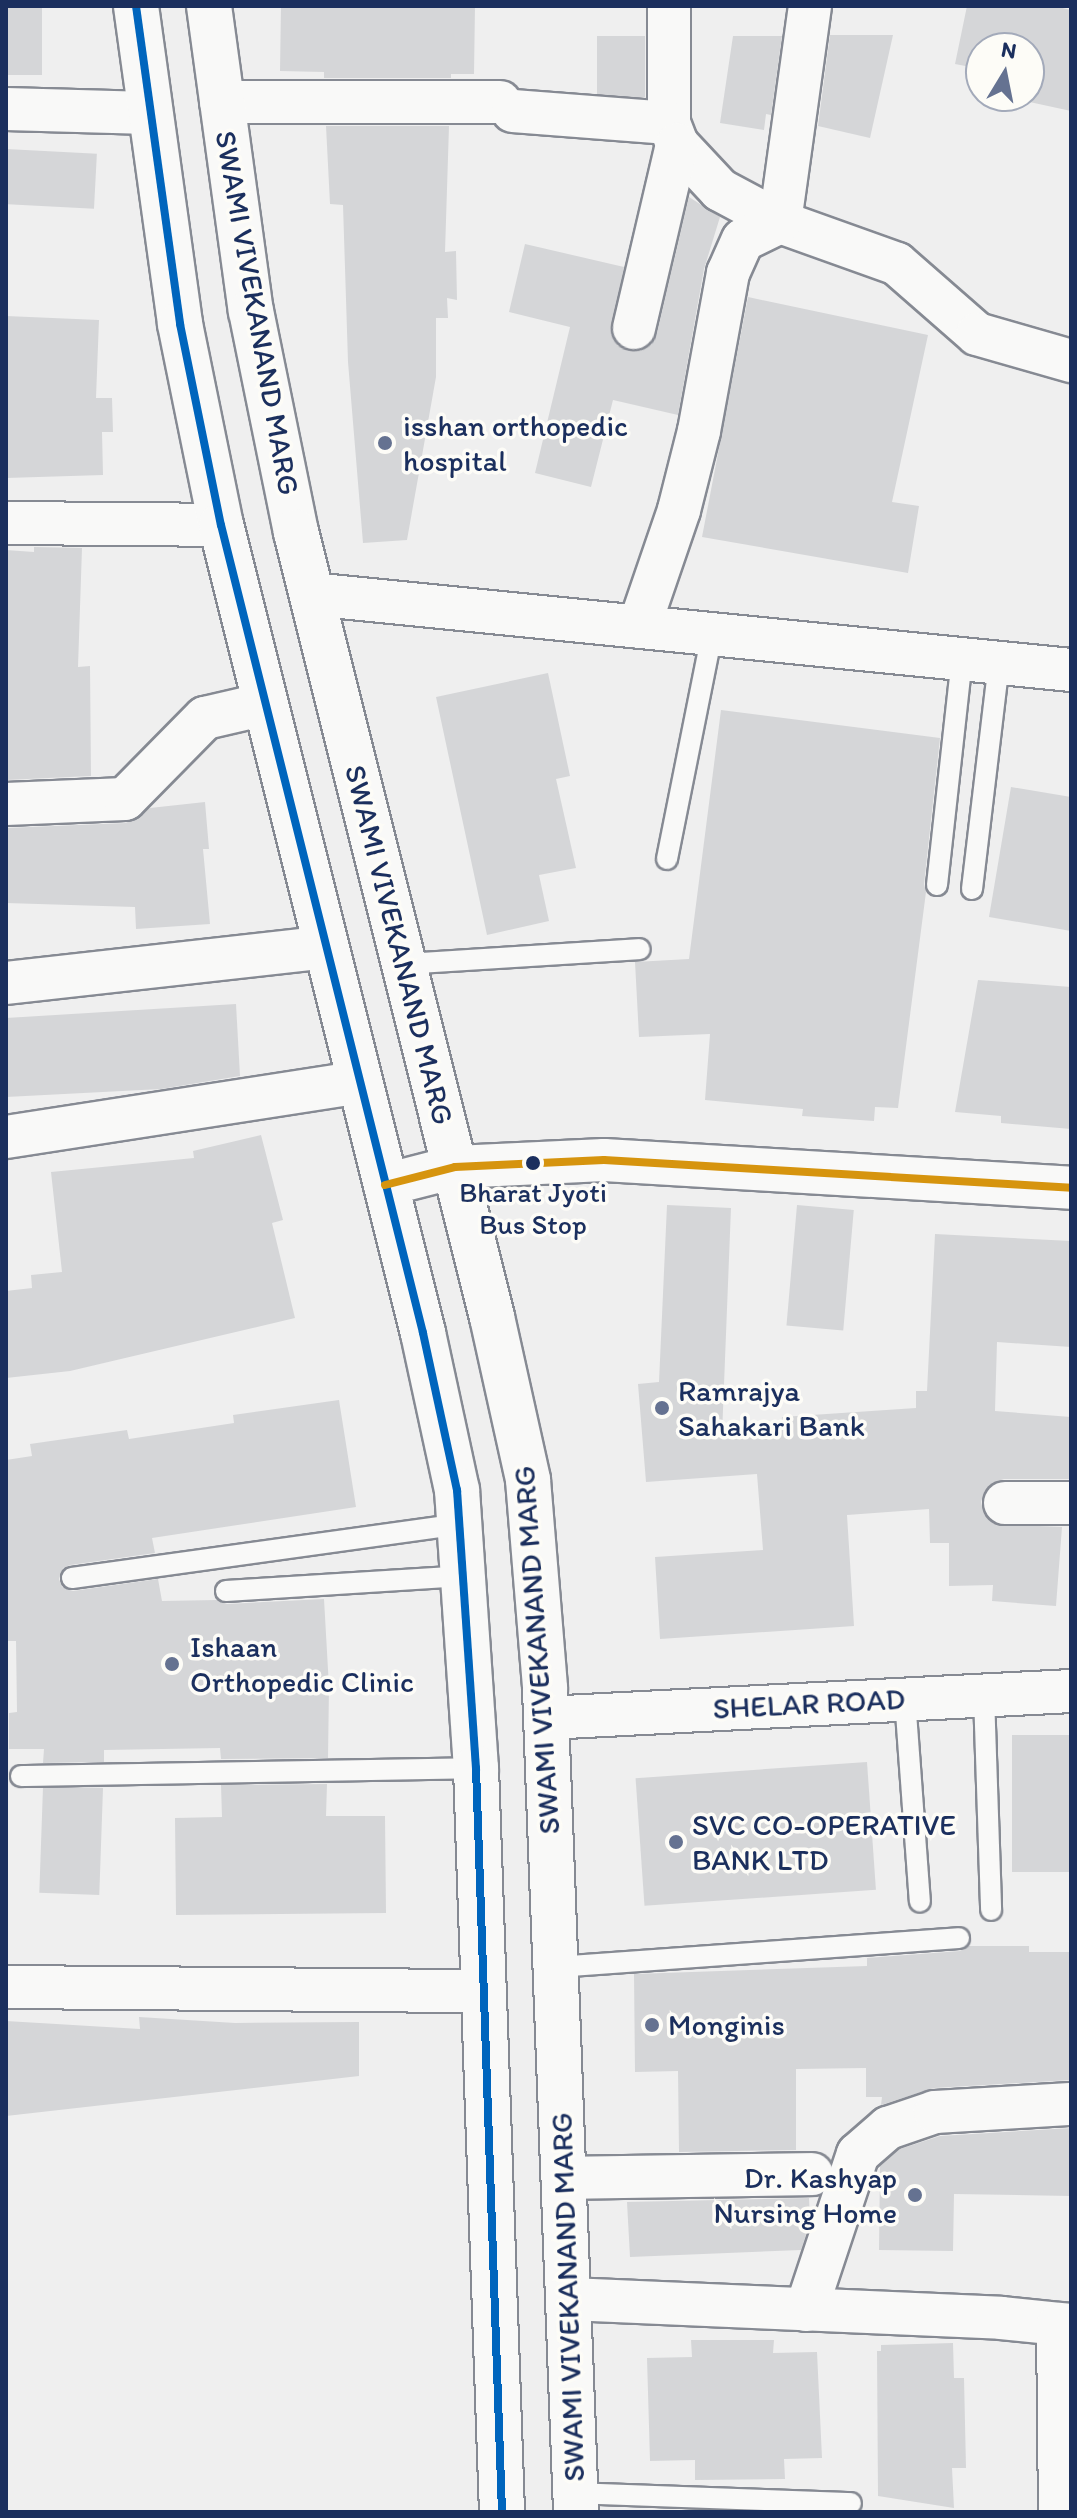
<!DOCTYPE html>
<style>
body{margin:0}
#map{position:relative;width:1077px;height:2518px;overflow:hidden;background:#efefef;font-family:Itim,sans-serif}
div>[style]{position:absolute}
.building>*{inset:0;background:#d5d6d8;transform-origin:0 0}
.roads{filter:drop-shadow(2px 0 #868a93) drop-shadow(-2px 0 #868a93) drop-shadow(0 2px #868a93) drop-shadow(0 -2px #868a93)}
.service>*{height:20px;margin:-10px;padding:0 10px;transform-origin:10px;border-radius:10px;background:#f9f9f8}
.minor>*{height:42px;margin:-21px;padding:0 21px;transform-origin:21px;border-radius:21px;background:#f9f9f8}
.secondary>*{height:44px;margin:-22px;padding:0 22px;transform-origin:22px;border-radius:22px;background:#f9f9f8}
.bus-1>*{height:8px;margin:-4px;padding:0 4px;transform-origin:4px;border-radius:4px;background:#0065bd}
.bus-2>*{height:8px;margin:-4px;padding:0 4px;transform-origin:4px;border-radius:4px;background:#d6940e}
.dots>*{width:22px;height:22px;translate:-50% -50%;box-sizing:border-box;border:4px solid #fdfcf7;border-radius:50%}
span{translate:-50% -50%;white-space:nowrap;text-align:center;line-height:1.15;-webkit-text-stroke:7px #fdfcf7;paint-order:stroke}
.bus-label{font-size:28px;color:#1b2f5e}
.street-label{font-size:30px;color:#1b2f5e}
.poi-label{font-size:30px;color:#1b2f5e}
.left{translate:0 -50%;text-align:left}
.right{translate:-100% -50%;text-align:right}
.frame{position:absolute;inset:0;border:8px solid #1b2f5e;pointer-events:none}
.north{position:absolute;left:965px;top:32px;width:80px;height:80px;box-sizing:border-box;background:#fdfcf7;border:2px solid #a3aaba;border-radius:50%;rotate:10deg;font-size:22px;font-weight:700;line-height:32px;text-align:center;color:#1b2f5e}
.north::after{content:'';display:block;margin:auto;width:28px;height:36px;background:#657291;clip-path:polygon(50% 0,100% 100%,50% 72%,0 100%)}
</style>
<div id="map">
<div class="building">
<i style="left:6px;top:6px;width:36px;height:69px"></i>
<i style="clip-path:polygon(281px 6px,475px 6px,474px 74px,451px 74px,451px 78px,324px 78px,324px 72px,280px 71px)"></i>
<i style="clip-path:polygon(967px 6px,1054px 6px,1071px 10px,1071px 111px,1025px 101px,1029px 96px,1029px 48px,981px 48px,981px 69px,955px 64px)"></i>
<i style="clip-path:polygon(830px 35px,893px 35px,870px 138px,818px 126px)"></i>
<i style="left:645px;top:36px;width:61px;height:48px;rotate:90deg"></i>
<i style="clip-path:polygon(733px 36px,782px 36px,771px 115px,766px 114px,764px 130px,720px 123px)"></i>
<i style="clip-path:polygon(326px 126px,449px 126px,445px 252px,456px 251px,457px 300px,447px 298px,448px 318px,436px 318px,436px 377px,407px 540px,363px 543px,348px 362px,343px 205px,330px 204px)"></i>
<i style="left:6px;top:149px;width:91px;height:55px;rotate:3deg"></i>
<i style="clip-path:polygon(689px 197px,720px 217px,704px 269px,678px 415px,613px 400px,591px 487px,535px 473px,570px 327px,509px 312px,525px 244px,624px 267px,611px 334px,618px 346px,628px 351px,640px 351px,651px 345px,657px 333px)"></i>
<i style="clip-path:polygon(748px 297px,928px 335px,892px 502px,919px 506px,908px 573px,702px 537px)"></i>
<i style="clip-path:polygon(6px 316px,99px 320px,96px 398px,112px 398px,113px 432px,102px 432px,103px 475px,6px 478px)"></i>
<i style="clip-path:polygon(34px 547px,82px 548px,78px 667px,90px 666px,91px 776px,6px 780px,6px 550px,34px 552px)"></i>
<i style="clip-path:polygon(548px 673px,570px 776px,556px 779px,576px 868px,539px 875px,549px 921px,487px 935px,436px 697px)"></i>
<i style="clip-path:polygon(721px 710px,940px 738px,924px 884px,926px 892px,898px 1108px,875px 1107px,874px 1121px,802px 1116px,803px 1109px,705px 1100px,710px 1034px,639px 1037px,635px 962px,689px 959px)"></i>
<i style="clip-path:polygon(1011px 787px,1071px 797px,1071px 931px,989px 917px)"></i>
<i style="clip-path:polygon(205px 802px,209px 849px,203px 849px,210px 924px,136px 929px,135px 907px,6px 903px,6px 828px,126px 823px,150px 808px)"></i>
<i style="clip-path:polygon(978px 980px,1071px 987px,1071px 1129px,1001px 1123px,1001px 1116px,955px 1112px)"></i>
<i style="clip-path:polygon(236px 1004px,240px 1076px,161px 1089px,6px 1097px,6px 1018px)"></i>
<i style="clip-path:polygon(261px 1135px,283px 1220px,272px 1223px,295px 1318px,70px 1371px,6px 1378px,6px 1291px,32px 1288px,31px 1275px,62px 1272px,51px 1172px,194px 1158px,193px 1151px)"></i>
<i style="clip-path:polygon(667px 1205px,731px 1208px,722px 1435px,780px 1438px,782px 1417px,916px 1408px,916px 1391px,927px 1391px,935px 1234px,1071px 1241px,1071px 1347px,997px 1342px,995px 1411px,1071px 1417px,1071px 1479px,1004px 1479px,992px 1483px,984px 1492px,981px 1502px,984px 1514px,994px 1524px,1062px 1527px,1056px 1606px,992px 1601px,993px 1585px,949px 1586px,949px 1543px,930px 1543px,929px 1509px,847px 1515px,854px 1626px,660px 1639px,655px 1557px,763px 1550px,757px 1474px,646px 1482px,638px 1384px,659px 1382px)"></i>
<i style="left:797px;top:1205px;width:57px;height:121px;rotate:5deg"></i>
<i style="clip-path:polygon(339px 1400px,356px 1507px,152px 1538px,155px 1553px,70px 1565px,63px 1568px,59px 1579px,62px 1587px,73px 1591px,158px 1579px,162px 1601px,217px 1600px,227px 1604px,324px 1599px,329px 1687px,328px 1758px,221px 1759px,220px 1748px,104px 1750px,104px 1762px,43px 1763px,44px 1749px,9px 1749px,9px 1713px,17px 1712px,16px 1641px,7px 1641px,6px 1460px,32px 1456px,30px 1444px,127px 1430px,129px 1439px,234px 1423px,233px 1415px)"></i>
<i style="left:1071px;top:1735px;width:137px;height:59px;rotate:90deg"></i>
<i style="left:867px;top:1762px;width:128px;height:232px;rotate:86deg"></i>
<i style="clip-path:polygon(327px 1784px,326px 1816px,385px 1816px,386px 1913px,176px 1915px,175px 1818px,222px 1817px,221px 1785px)"></i>
<i style="left:103px;top:1788px;width:107px;height:60px;rotate:92deg"></i>
<i style="clip-path:polygon(969px 1946px,1029px 1946px,1029px 1952px,1071px 1952px,1071px 2080px,934px 2088px,881px 2105px,882px 2097px,866px 2097px,866px 2068px,796px 2069px,796px 2150px,679px 2152px,678px 2071px,635px 2072px,634px 1974px,867px 1966px,867px 1958px,960px 1951px)"></i>
<i style="clip-path:polygon(139px 2017px,235px 2023px,359px 2022px,359px 2076px,6px 2116px,6px 2021px,140px 2029px)"></i>
<i style="clip-path:polygon(1071px 2128px,1071px 2196px,954px 2194px,953px 2251px,879px 2250px,880px 2166px,900px 2149px,940px 2136px)"></i>
<i style="clip-path:polygon(809px 2198px,810px 2222px,801px 2250px,630px 2257px,627px 2202px)"></i>
<i style="clip-path:polygon(691px 2340px,774px 2340px,773px 2353px,817px 2352px,822px 2458px,784px 2459px,785px 2479px,695px 2480px,695px 2460px,650px 2461px,647px 2358px,692px 2357px)"></i>
<i style="clip-path:polygon(953px 2343px,954px 2378px,964px 2378px,966px 2468px,952px 2468px,954px 2508px,878px 2496px,877px 2351px,881px 2351px,881px 2345px)"></i>
</div>
<div class="roads">
<div class="service">
<i style="left:667px;top:859px;width:229px;rotate:-78.7deg"></i>
<i style="left:937px;top:885px;width:227px;rotate:-83.7deg"></i>
<i style="left:972px;top:889px;width:228px;rotate:-83.2deg"></i>
<i style="left:404px;top:964px;width:236px;rotate:-3.6deg"></i>
<i style="left:72px;top:1578px;width:391px;rotate:-7.9deg"></i>
<i style="left:226px;top:1591px;width:237px;rotate:-3.6deg"></i>
<i style="left:984px;top:1695px;width:215px;rotate:88.1deg"></i>
<i style="left:905px;top:1699px;width:203px;rotate:85.8deg"></i>
<i style="left:21px;top:1776px;width:455px;rotate:-1deg"></i>
<i style="left:556px;top:1967px;width:404px;rotate:-4.1deg"></i>
<i style="left:575px;top:2493px;width:276px;rotate:2.1deg"></i>
</div>
<div class="minor">
<i style="left:669px;top:6px;width:117px;rotate:90deg"></i>
<i style="left:669px;top:123px;width:22px;rotate:69deg"></i>
<i style="left:677px;top:144px;width:63px;rotate:46.9deg"></i>
<i style="left:720px;top:190px;width:68px;rotate:28.1deg"></i>
<i style="left:810px;top:6px;width:218px;rotate:97.9deg"></i>
<i style="left:780px;top:222px;width:124px;rotate:19.7deg"></i>
<i style="left:897px;top:264px;width:106px;rotate:41.2deg"></i>
<i style="left:977px;top:334px;width:98px;rotate:16deg"></i>
<i style="left:221px;top:102px;width:279px"></i>
<i style="left:6px;top:109px;width:143px;rotate:1.6deg"></i>
<i style="left:513px;top:111px;width:156px;rotate:4.4deg"></i>
<i style="left:634px;top:328px;width:189px;rotate:-76.8deg"></i>
<i style="left:6px;top:523px;width:215px;rotate:0.5deg"></i>
<i style="left:311px;top:594px;width:764px;rotate:5.71deg"></i>
<i style="left:639px;top:627px;width:124px;rotate:-71.1deg"></i>
<i style="left:679px;top:510px;width:81px;rotate:-75.8deg"></i>
<i style="left:699px;top:431px;width:161px;rotate:-79.6deg"></i>
<i style="left:728px;top:273px;width:36px;rotate:-66deg"></i>
<i style="left:743px;top:240px;width:41px;rotate:-25.9deg"></i>
<i style="left:6px;top:804px;width:119px;rotate:-2.4deg"></i>
<i style="left:125px;top:799px;width:114px;rotate:-45.4deg"></i>
<i style="left:205px;top:718px;width:62px;rotate:-13.1deg"></i>
<i style="left:6px;top:983px;width:322px;rotate:-6.4deg"></i>
<i style="left:6px;top:1137px;width:358px;rotate:-8.8deg"></i>
<i style="left:385px;top:1185px;width:72px;rotate:-14.4deg"></i>
<i style="left:455px;top:1167px;width:149px;rotate:-2.7deg"></i>
<i style="left:604px;top:1160px;width:468px;rotate:3.4deg"></i>
<i style="left:1005px;top:1503px;width:66px"></i>
<i style="left:546px;top:1718px;width:526px;rotate:-2.94deg"></i>
<i style="left:6px;top:1987px;width:479px;rotate:0.5deg"></i>
<i style="left:564px;top:2178px;width:248px;rotate:-0.9deg"></i>
<i style="left:569px;top:2299px;width:432px;rotate:2.5deg"></i>
<i style="left:1001px;top:2318px;width:70px;rotate:5.7deg"></i>
<i style="left:806px;top:2310px;width:164px;rotate:-71.6deg"></i>
<i style="left:858px;top:2154px;width:40px;rotate:-41deg"></i>
<i style="left:888px;top:2128px;width:50px;rotate:-18.8deg"></i>
<i style="left:935px;top:2112px;width:136px;rotate:-3.4deg"></i>
<i style="left:1058px;top:2325px;width:187px;rotate:89.4deg"></i>
</div>
<div class="secondary">
<i style="left:136px;top:6px;width:321px;rotate:82.1deg"></i>
<i style="left:180px;top:324px;width:205px;rotate:78.5deg"></i>
<i style="left:221px;top:525px;width:833px;rotate:75.96deg"></i>
<i style="left:423px;top:1333px;width:161px;rotate:77.8deg"></i>
<i style="left:457px;top:1490px;width:279px;rotate:86.1deg"></i>
<i style="left:476px;top:1768px;width:744px;rotate:88deg"></i>
<i style="left:209px;top:6px;width:308px;rotate:82.2deg"></i>
<i style="left:251px;top:311px;width:226px;rotate:78.5deg"></i>
<i style="left:296px;top:532px;width:809px;rotate:75.98deg"></i>
<i style="left:492px;top:1317px;width:167px;rotate:77.5deg"></i>
<i style="left:528px;top:1480px;width:210px;rotate:85.3deg"></i>
<i style="left:545px;top:1689px;width:824px;rotate:87.84deg"></i>
</div>
</div>
<div class="bus-1">
<i style="left:136px;top:6px;width:321px;rotate:82.1deg"></i>
<i style="left:180px;top:324px;width:205px;rotate:78.5deg"></i>
<i style="left:221px;top:525px;width:833px;rotate:75.96deg"></i>
<i style="left:423px;top:1333px;width:161px;rotate:77.8deg"></i>
<i style="left:457px;top:1490px;width:279px;rotate:86.1deg"></i>
<i style="left:476px;top:1768px;width:744px;rotate:88deg"></i>
</div>
<div class="bus-2">
<i style="left:385px;top:1185px;width:72px;rotate:-14.4deg"></i>
<i style="left:455px;top:1167px;width:149px;rotate:-2.7deg"></i>
<i style="left:604px;top:1160px;width:468px;rotate:3.4deg"></i>
</div>
<div class="dots">
<i style="left:385px;top:443px;background:#657291"></i>
<i style="left:533px;top:1163px;background:#1b2f5e"></i>
<i style="left:662px;top:1408px;background:#657291"></i>
<i style="left:172px;top:1664px;background:#657291"></i>
<i style="left:676px;top:1842px;background:#657291"></i>
<i style="left:652px;top:2025px;background:#657291"></i>
<i style="left:915px;top:2195px;background:#657291"></i>
</div>
<div class="bus-label">
<span style="left:533px;top:1208px">Bharat Jyoti<br>Bus Stop</span>
</div>
<div class="street-label">
<span style="left:257px;top:313px;rotate:80deg">SWAMI VIVEKANAND MARG</span>
<span style="left:399px;top:945px;rotate:76deg">SWAMI VIVEKANAND MARG</span>
<span style="left:537px;top:1650px;rotate:-94deg">SWAMI VIVEKANAND MARG</span>
<span style="left:809px;top:1704px;rotate:-3deg">SHELAR ROAD</span>
<span style="left:568px;top:2297px;rotate:-92deg">SWAMI VIVEKANAND MARG</span>
</div>
<div class="poi-label">
<span class="left" style="left:403px;top:443px">isshan orthopedic<br>hospital</span>
<span class="left" style="left:678px;top:1408px">Ramrajya<br>Sahakari Bank</span>
<span class="left" style="left:190px;top:1664px">Ishaan<br>Orthopedic Clinic</span>
<span class="left" style="left:692px;top:1842px">SVC CO-OPERATIVE<br>BANK LTD</span>
<span class="left" style="left:668px;top:2025px">Monginis</span>
<span class="right" style="left:897px;top:2195px">Dr. Kashyap<br>Nursing Home</span>
</div>
<div class="frame"></div>
<div class="north">N</div>
</div>
